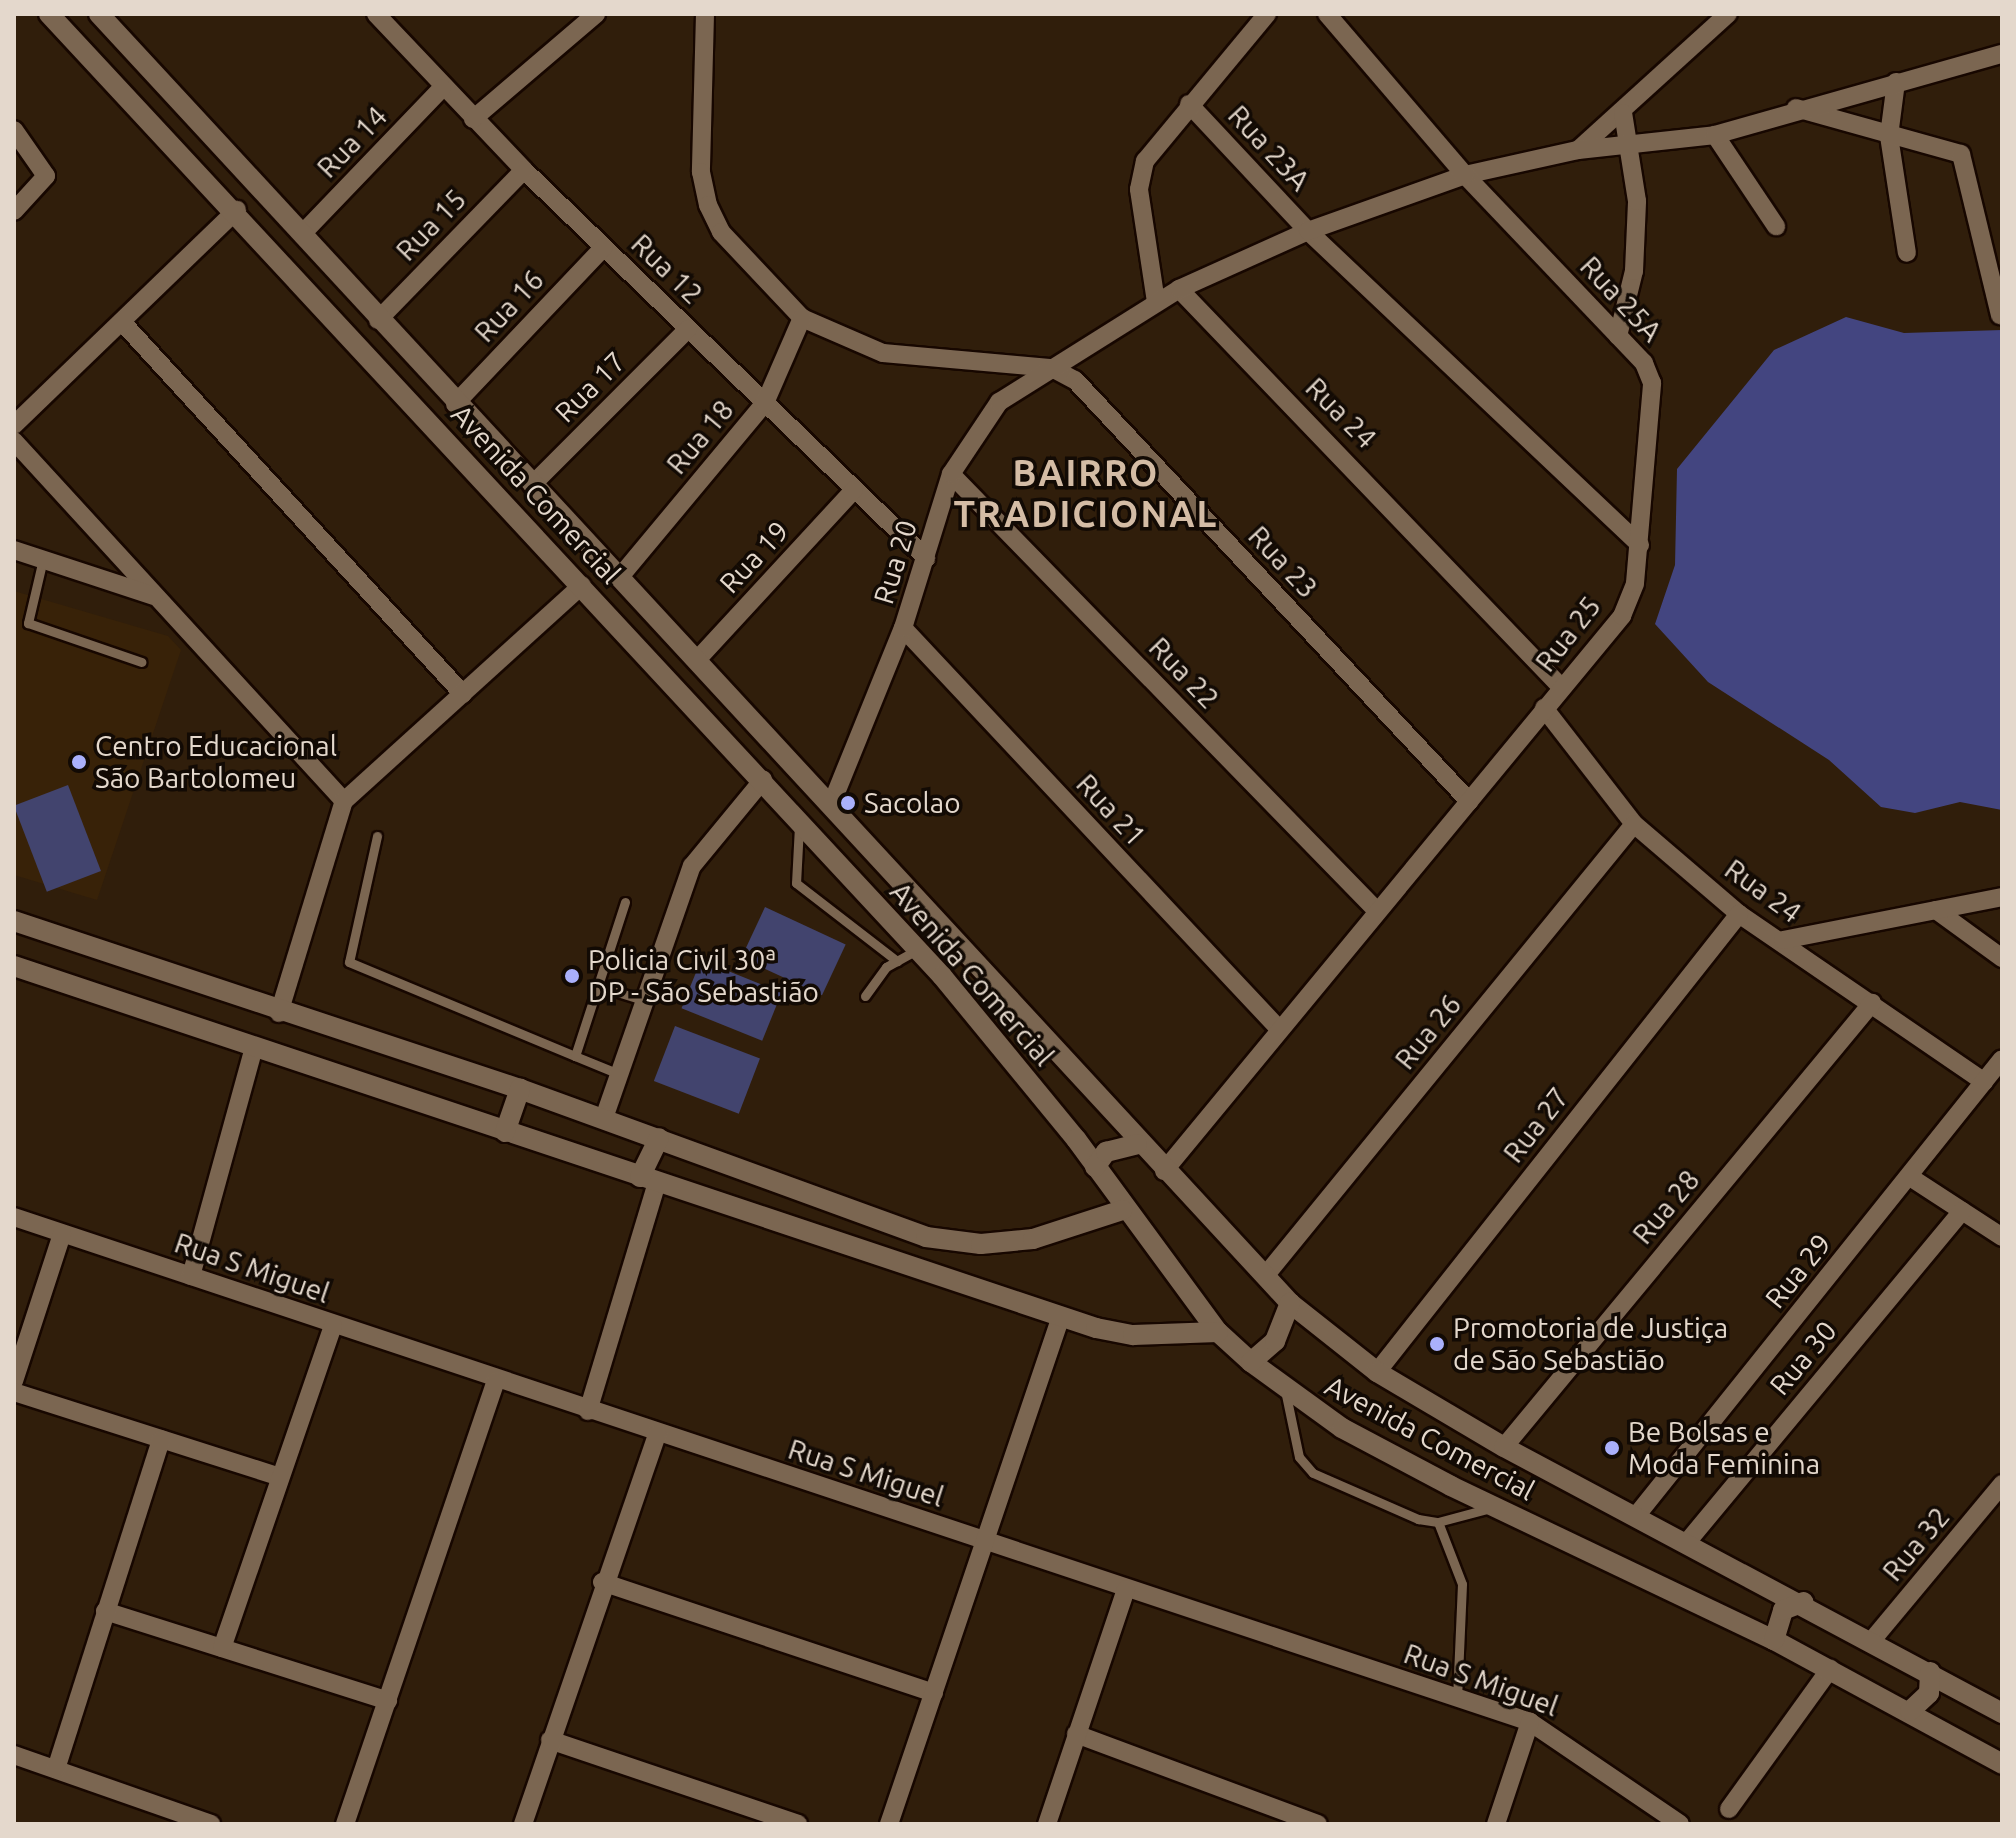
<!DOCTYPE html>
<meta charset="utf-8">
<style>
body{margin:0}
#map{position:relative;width:2016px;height:1838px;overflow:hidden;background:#301e0b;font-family:Ubuntu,sans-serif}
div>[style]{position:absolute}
.built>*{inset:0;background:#382208}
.green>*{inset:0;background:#42446e;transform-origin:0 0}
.forest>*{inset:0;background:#434580}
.roads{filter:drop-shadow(2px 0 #170700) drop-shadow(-2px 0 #170700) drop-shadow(0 2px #170700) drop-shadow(0 -2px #170700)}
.service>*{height:9px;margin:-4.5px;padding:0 4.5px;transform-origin:4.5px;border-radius:4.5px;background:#7b6651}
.minor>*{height:18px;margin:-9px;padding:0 9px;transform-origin:9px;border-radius:9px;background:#7b6651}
.tertiary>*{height:20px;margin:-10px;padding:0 10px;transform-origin:10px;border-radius:10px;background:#7b6651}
.dots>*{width:22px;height:22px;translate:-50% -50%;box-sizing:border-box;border:4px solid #120a04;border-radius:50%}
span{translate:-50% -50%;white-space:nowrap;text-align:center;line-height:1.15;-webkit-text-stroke:7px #120a04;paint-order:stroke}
.street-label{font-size:28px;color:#e4d8cc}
.poi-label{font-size:28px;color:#e4d8cc}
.left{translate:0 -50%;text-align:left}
.district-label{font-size:36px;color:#d4bca5;font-weight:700;letter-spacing:2px}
.frame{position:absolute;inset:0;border:16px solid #e4d8cc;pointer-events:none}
</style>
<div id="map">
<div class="built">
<i style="clip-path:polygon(14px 591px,168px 636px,181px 650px,97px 900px,14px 875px)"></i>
</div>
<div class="green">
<i style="left:68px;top:785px;width:92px;height:58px;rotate:69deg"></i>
<i style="left:765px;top:907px;width:89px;height:56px;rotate:25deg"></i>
<i style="left:701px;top:960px;width:87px;height:52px;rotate:22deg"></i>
<i style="left:675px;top:1026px;width:91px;height:59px;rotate:21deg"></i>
</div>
<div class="forest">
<i style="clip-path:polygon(1846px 317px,1904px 333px,2002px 330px,2002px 810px,1960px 802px,1915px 813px,1881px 807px,1829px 760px,1708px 682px,1655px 624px,1675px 565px,1677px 469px,1774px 350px)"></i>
</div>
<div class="roads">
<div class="service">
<i style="left:43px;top:559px;width:66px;rotate:103.2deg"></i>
<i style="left:28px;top:623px;width:120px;rotate:19deg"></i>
<i style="left:799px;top:826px;width:57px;rotate:93deg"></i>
<i style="left:796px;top:883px;width:128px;rotate:37.7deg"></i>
<i style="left:377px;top:836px;width:129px;rotate:102.5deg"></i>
<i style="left:349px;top:962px;width:245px;rotate:22.6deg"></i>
<i style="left:598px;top:986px;width:47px;rotate:17.3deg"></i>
<i style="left:865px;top:996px;width:36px;rotate:-54deg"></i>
<i style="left:886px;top:967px;width:35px;rotate:-29deg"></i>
<i style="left:619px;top:1074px;width:48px;rotate:-157.8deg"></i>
<i style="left:575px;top:1056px;width:162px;rotate:-72deg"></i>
<i style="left:1285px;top:1390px;width:68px;rotate:78.2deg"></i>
<i style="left:1299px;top:1457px;width:21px;rotate:49deg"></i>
<i style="left:1313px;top:1473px;width:115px;rotate:23.7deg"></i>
<i style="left:1418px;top:1519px;width:20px;rotate:9deg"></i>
<i style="left:1438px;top:1522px;width:51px;rotate:-14.9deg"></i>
<i style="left:1438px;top:1522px;width:66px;rotate:68.8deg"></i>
<i style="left:1462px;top:1584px;width:114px;rotate:92.5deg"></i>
</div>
<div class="minor">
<i style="left:376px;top:14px;width:215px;rotate:46.5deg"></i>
<i style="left:524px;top:170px;width:559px;rotate:43.98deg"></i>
<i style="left:705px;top:14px;width:158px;rotate:91.5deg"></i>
<i style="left:701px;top:172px;width:34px;rotate:78deg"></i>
<i style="left:708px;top:205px;width:30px;rotate:64deg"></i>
<i style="left:721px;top:232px;width:118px;rotate:46.7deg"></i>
<i style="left:802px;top:318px;width:88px;rotate:23.4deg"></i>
<i style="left:883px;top:353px;width:170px;rotate:5.1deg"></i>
<i style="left:1052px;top:368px;width:26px;rotate:28deg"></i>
<i style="left:1075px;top:380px;width:577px;rotate:46.9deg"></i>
<i style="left:1896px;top:82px;width:54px;rotate:97.4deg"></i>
<i style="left:1889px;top:136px;width:118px;rotate:81.3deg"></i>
<i style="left:1189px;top:104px;width:174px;rotate:46.9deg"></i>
<i style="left:1308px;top:231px;width:457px;rotate:43.4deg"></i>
<i style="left:1796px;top:108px;width:171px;rotate:15.6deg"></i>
<i style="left:1961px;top:154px;width:166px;rotate:76.4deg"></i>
<i style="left:473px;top:119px;width:162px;rotate:-40.5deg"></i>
<i style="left:14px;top:130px;width:56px;rotate:55.2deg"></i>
<i style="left:46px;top:176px;width:47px;rotate:132.4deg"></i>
<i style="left:1715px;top:135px;width:110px;rotate:56.2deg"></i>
<i style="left:1579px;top:149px;width:201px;rotate:-42.2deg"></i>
<i style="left:302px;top:234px;width:202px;rotate:-46.2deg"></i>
<i style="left:1179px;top:289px;width:553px;rotate:46.17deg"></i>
<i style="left:1156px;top:302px;width:114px;rotate:-98.6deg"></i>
<i style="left:1139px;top:189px;width:29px;rotate:-78deg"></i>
<i style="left:1145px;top:161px;width:191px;rotate:-50.3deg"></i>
<i style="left:378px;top:320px;width:209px;rotate:-45.8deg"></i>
<i style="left:123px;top:323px;width:503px;rotate:47.5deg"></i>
<i style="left:1618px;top:336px;width:67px;rotate:-76.2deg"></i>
<i style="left:1634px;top:271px;width:70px;rotate:-87.5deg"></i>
<i style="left:1637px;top:201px;width:89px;rotate:-99deg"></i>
<i style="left:455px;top:404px;width:216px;rotate:-46.5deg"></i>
<i style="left:14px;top:425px;width:310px;rotate:-44deg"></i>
<i style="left:14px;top:441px;width:488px;rotate:47.5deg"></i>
<i style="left:951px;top:474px;width:610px;rotate:45.73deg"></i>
<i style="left:532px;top:485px;width:221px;rotate:-45deg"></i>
<i style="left:14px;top:550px;width:147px;rotate:18.2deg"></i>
<i style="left:619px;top:578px;width:228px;rotate:-50.2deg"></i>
<i style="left:765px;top:403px;width:93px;rotate:-66.5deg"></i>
<i style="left:903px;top:628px;width:550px;rotate:46.84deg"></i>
<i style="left:696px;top:661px;width:233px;rotate:-47.3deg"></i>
<i style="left:1544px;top:708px;width:147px;rotate:52.2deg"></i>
<i style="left:1634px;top:824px;width:138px;rotate:40.6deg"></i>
<i style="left:1739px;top:914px;width:297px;rotate:34.4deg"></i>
<i style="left:831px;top:805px;width:191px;rotate:-67.9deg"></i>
<i style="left:903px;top:628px;width:161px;rotate:-72.7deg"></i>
<i style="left:951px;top:474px;width:87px;rotate:-56.3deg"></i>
<i style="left:999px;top:402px;width:213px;rotate:-32.1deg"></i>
<i style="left:1179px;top:289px;width:141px;rotate:-24.2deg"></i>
<i style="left:1308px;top:231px;width:167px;rotate:-19.6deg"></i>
<i style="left:1465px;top:175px;width:116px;rotate:-12.5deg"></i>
<i style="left:1578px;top:150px;width:138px;rotate:-6.2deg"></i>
<i style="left:1715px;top:135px;width:298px;rotate:-15.8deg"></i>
<i style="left:1936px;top:910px;width:82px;rotate:36deg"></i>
<i style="left:1783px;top:940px;width:223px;rotate:-11.1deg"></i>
<i style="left:279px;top:1013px;width:222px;rotate:-73deg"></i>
<i style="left:344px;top:801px;width:321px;rotate:-42.2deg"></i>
<i style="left:604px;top:1118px;width:267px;rotate:-70.8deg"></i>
<i style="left:692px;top:866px;width:112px;rotate:-50.5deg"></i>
<i style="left:1164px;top:1171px;width:720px;rotate:-50.47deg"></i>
<i style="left:1622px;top:616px;width:35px;rotate:-68deg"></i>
<i style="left:1635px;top:583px;width:201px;rotate:-85.1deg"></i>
<i style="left:1652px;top:383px;width:22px;rotate:-112deg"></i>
<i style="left:1644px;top:363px;width:260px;rotate:-133.6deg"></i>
<i style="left:1465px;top:175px;width:212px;rotate:-130.6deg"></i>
<i style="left:1910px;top:1177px;width:110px;rotate:33.1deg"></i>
<i style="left:14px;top:1217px;width:1598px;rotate:18.42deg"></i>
<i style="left:1530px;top:1722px;width:181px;rotate:34.2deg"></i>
<i style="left:191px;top:1276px;width:237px;rotate:-74.6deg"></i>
<i style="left:1265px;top:1276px;width:583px;rotate:-50.77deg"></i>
<i style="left:1377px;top:1372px;width:584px;rotate:-51.68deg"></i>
<i style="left:14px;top:1381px;width:155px;rotate:-71.9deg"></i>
<i style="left:14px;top:1392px;width:277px;rotate:17.7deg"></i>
<i style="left:588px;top:1411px;width:238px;rotate:-73.2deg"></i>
<i style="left:1504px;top:1447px;width:577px;rotate:-50.35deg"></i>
<i style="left:1636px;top:1516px;width:585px;rotate:-51.31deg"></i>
<i style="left:1688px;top:1541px;width:429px;rotate:-50.3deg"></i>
<i style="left:602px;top:1582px;width:350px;rotate:18.5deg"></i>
<i style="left:105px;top:1611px;width:297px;rotate:17.6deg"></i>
<i style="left:1873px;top:1639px;width:202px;rotate:-50.2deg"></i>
<i style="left:222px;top:1648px;width:341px;rotate:-71deg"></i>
<i style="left:1076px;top:1734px;width:258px;rotate:20.4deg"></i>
<i style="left:550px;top:1740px;width:262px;rotate:18.7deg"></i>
<i style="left:14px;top:1755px;width:209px;rotate:19.3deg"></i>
<i style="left:56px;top:1769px;width:346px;rotate:-72.3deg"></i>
<i style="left:1729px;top:1809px;width:173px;rotate:-54.2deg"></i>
<i style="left:345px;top:1824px;width:468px;rotate:-71.2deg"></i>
<i style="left:523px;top:1824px;width:412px;rotate:-71deg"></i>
<i style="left:889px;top:1824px;width:536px;rotate:-71.29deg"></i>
<i style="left:1047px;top:1824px;width:248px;rotate:-71.4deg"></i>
<i style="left:1496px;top:1824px;width:108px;rotate:-71.6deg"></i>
</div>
<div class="tertiary">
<i style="left:49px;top:14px;width:1313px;rotate:47.13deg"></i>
<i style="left:942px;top:976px;width:211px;rotate:50.6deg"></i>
<i style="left:1076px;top:1139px;width:240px;rotate:53.7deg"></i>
<i style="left:1218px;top:1332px;width:45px;rotate:42.3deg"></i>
<i style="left:1251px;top:1362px;width:112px;rotate:36deg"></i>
<i style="left:1342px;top:1428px;width:123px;rotate:28deg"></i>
<i style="left:1451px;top:1486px;width:358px;rotate:25.5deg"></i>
<i style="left:1774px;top:1640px;width:260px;rotate:28.5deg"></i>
<i style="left:99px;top:14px;width:1755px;rotate:47.26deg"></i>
<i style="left:1290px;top:1303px;width:111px;rotate:38.4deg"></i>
<i style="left:1377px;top:1372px;width:147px;rotate:30.6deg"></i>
<i style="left:1504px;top:1447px;width:565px;rotate:28.11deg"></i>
<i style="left:14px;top:921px;width:533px;rotate:18.37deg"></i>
<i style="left:520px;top:1089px;width:432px;rotate:20deg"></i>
<i style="left:926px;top:1237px;width:55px;rotate:7.3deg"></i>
<i style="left:981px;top:1244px;width:52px;rotate:-5.5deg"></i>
<i style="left:1033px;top:1239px;width:94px;rotate:-18deg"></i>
<i style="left:14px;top:966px;width:1141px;rotate:18.5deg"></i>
<i style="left:1096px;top:1328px;width:38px;rotate:11deg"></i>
<i style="left:1133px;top:1335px;width:85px;rotate:-2deg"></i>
<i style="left:505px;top:1132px;width:46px;rotate:-70.8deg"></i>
<i style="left:1095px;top:1167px;width:19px;rotate:-54deg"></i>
<i style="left:1106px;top:1152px;width:32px;rotate:-14deg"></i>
<i style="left:640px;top:1177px;width:43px;rotate:-64deg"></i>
<i style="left:1251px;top:1362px;width:32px;rotate:-41deg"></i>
<i style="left:1275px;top:1341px;width:41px;rotate:-68.5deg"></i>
<i style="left:1774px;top:1640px;width:31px;rotate:-73deg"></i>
<i style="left:1783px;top:1610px;width:22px;rotate:-21deg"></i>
<i style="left:1910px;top:1711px;width:26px;rotate:-43deg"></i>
<i style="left:1929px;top:1693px;width:21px;rotate:-87deg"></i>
</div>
</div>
<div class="dots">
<i style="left:79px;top:762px;background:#aab0fb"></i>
<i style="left:848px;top:803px;background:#aab0fb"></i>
<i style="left:572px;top:976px;background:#aab0fb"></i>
<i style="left:1437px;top:1344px;background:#aab0fb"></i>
<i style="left:1612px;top:1448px;background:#aab0fb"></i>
</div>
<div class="street-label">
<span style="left:352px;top:142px;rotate:-46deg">Rua 14</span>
<span style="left:1269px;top:148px;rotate:47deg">Rua 23A</span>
<span style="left:431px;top:225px;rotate:-46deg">Rua 15</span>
<span style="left:667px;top:269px;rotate:44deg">Rua 12</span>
<span style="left:1621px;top:299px;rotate:47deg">Rua 25A</span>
<span style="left:509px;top:306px;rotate:-47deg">Rua 16</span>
<span style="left:590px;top:387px;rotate:-45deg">Rua 17</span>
<span style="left:1341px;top:413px;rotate:45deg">Rua 24</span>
<span style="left:700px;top:437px;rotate:-50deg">Rua 18</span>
<span style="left:536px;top:494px;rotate:47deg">Avenida Comercial</span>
<span style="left:754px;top:557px;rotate:-47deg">Rua 19</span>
<span style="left:895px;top:562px;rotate:-73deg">Rua 20</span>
<span style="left:1283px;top:562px;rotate:47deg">Rua 23</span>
<span style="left:1568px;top:634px;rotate:-52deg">Rua 25</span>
<span style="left:1184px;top:673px;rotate:46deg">Rua 22</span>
<span style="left:1111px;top:810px;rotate:47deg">Rua 21</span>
<span style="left:1763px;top:891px;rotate:36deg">Rua 24</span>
<span style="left:972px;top:974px;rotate:49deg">Avenida Comercial</span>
<span style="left:1428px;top:1032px;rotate:-51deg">Rua 26</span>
<span style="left:1536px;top:1125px;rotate:-52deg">Rua 27</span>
<span style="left:1666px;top:1207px;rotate:-50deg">Rua 28</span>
<span style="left:252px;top:1268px;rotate:19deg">Rua S Miguel</span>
<span style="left:1798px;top:1271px;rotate:-51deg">Rua 29</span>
<span style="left:1803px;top:1358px;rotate:-50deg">Rua 30</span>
<span style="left:1430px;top:1438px;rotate:28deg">Avenida Comercial</span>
<span style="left:866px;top:1473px;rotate:18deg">Rua S Miguel</span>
<span style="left:1916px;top:1544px;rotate:-50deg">Rua 32</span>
<span style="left:1481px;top:1680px;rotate:20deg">Rua S Miguel</span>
</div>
<div class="poi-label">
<span class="left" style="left:95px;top:762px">Centro Educacional<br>São Bartolomeu</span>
<span class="left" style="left:864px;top:803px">Sacolao</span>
<span class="left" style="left:588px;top:976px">Policia Civil 30ª<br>DP - São Sebastião</span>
<span class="left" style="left:1453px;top:1344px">Promotoria de Justiça<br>de São Sebastião</span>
<span class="left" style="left:1628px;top:1448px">Be Bolsas e<br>Moda Feminina</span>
</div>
<div class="district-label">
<span style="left:1086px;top:493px">BAIRRO<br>TRADICIONAL</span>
</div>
<div class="frame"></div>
</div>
